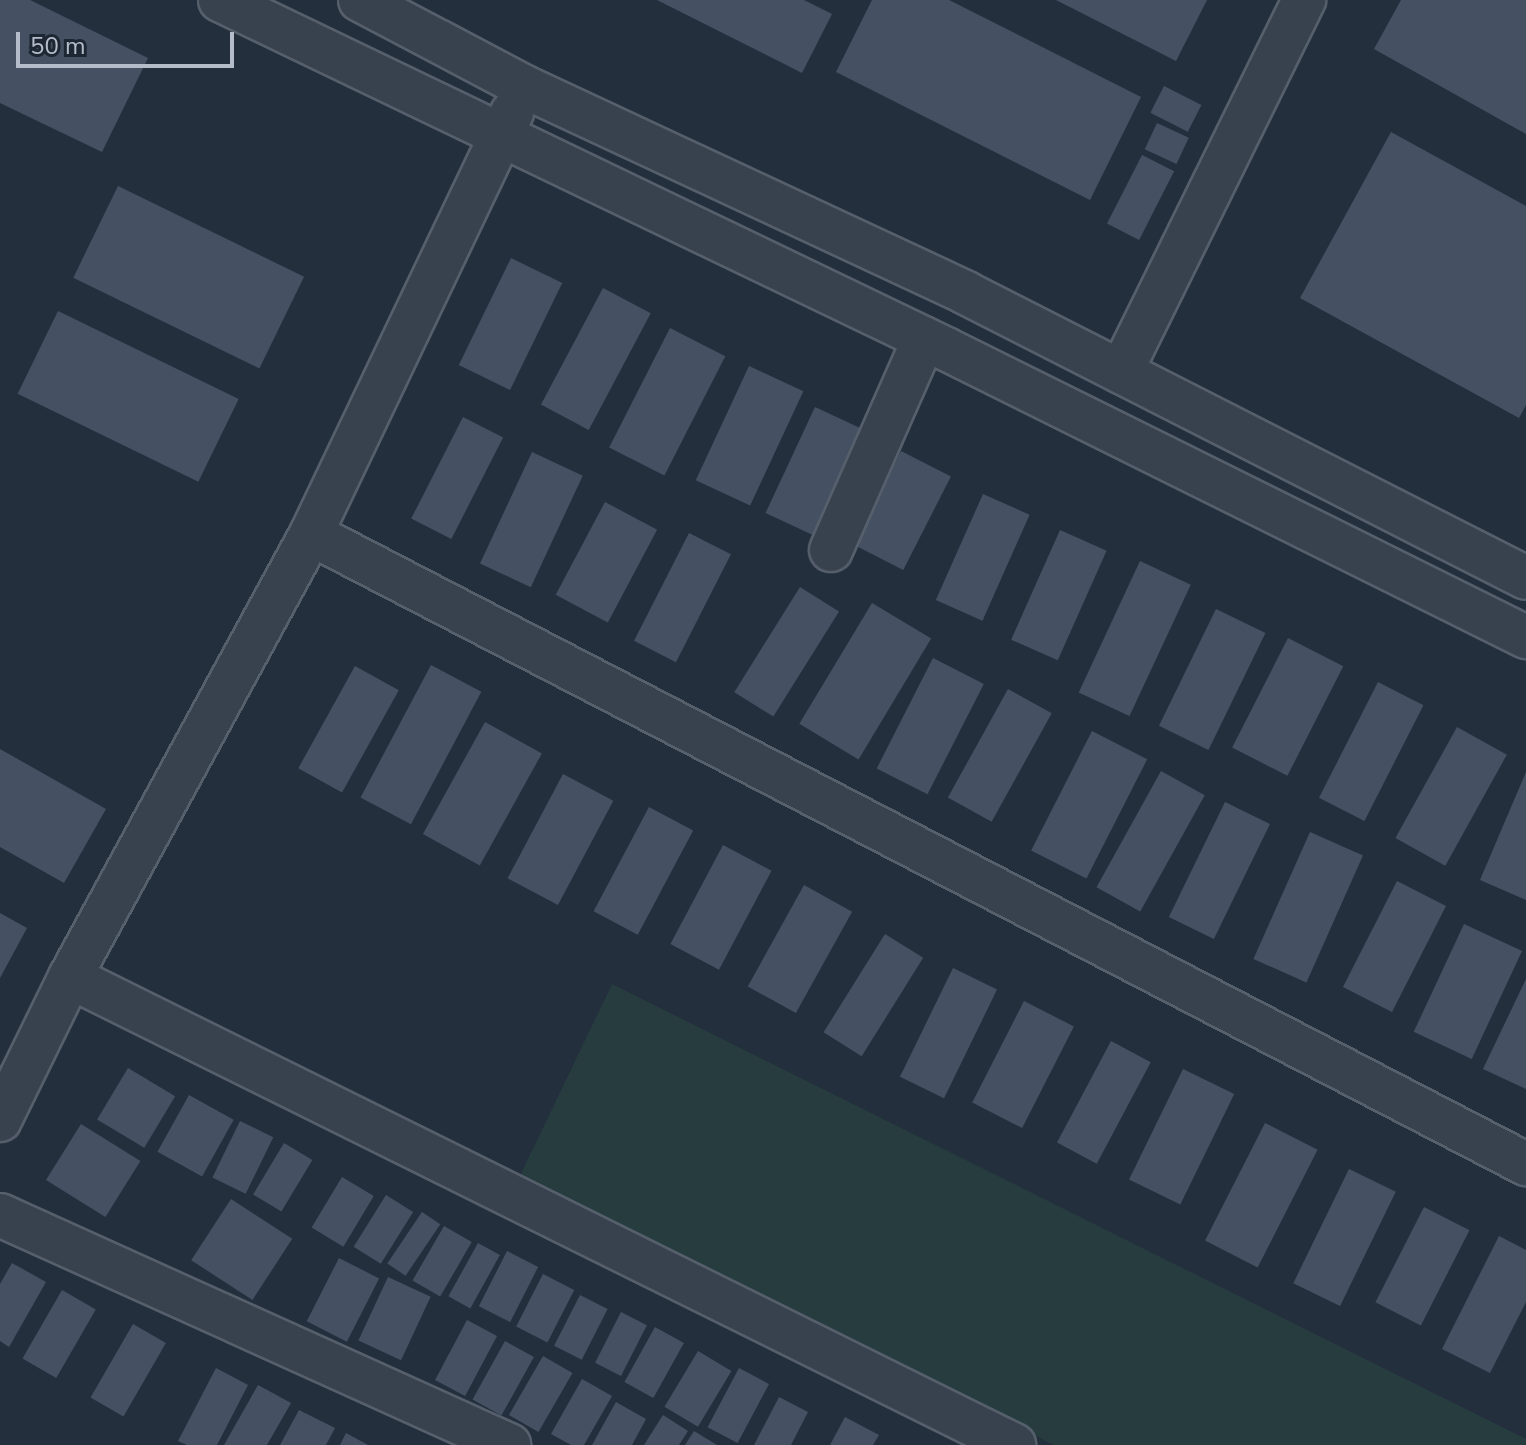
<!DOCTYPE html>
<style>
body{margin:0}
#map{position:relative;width:1526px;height:1445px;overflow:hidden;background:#242f3e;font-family:"Nunito Sans",sans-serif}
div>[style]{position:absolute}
.green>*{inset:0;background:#263c3f}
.building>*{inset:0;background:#455162;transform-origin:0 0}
.roads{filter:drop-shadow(2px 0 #565f6c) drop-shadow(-2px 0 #565f6c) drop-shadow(0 2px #565f6c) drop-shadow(0 -2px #565f6c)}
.minor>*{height:42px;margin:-21px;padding:0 21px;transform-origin:21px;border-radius:21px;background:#38414e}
span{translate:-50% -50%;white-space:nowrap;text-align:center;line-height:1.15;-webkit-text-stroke:7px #1d2633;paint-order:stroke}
.scale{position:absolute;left:16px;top:32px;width:218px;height:36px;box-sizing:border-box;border:4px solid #b4bcc9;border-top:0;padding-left:10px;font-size:24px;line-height:28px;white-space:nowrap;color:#b4bcc9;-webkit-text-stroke:6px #1d2633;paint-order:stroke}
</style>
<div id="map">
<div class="green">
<i style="clip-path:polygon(612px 984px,1526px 1439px,1526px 1445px,1054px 1445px,519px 1178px)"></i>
</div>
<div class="building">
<i style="clip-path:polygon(0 0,30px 0,148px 58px,102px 152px,0 103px)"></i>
<i style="clip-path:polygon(657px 0,804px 0,832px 14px,802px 73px)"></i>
<i style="clip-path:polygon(872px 0,949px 0,1141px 97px,1090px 200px,836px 72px)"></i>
<i style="clip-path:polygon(1056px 0,1207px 0,1176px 61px)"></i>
<i style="clip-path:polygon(1401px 0,1526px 0,1526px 134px,1374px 49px)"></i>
<i style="left:1164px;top:86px;width:42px;height:30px;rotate:27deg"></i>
<i style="left:1157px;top:123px;width:35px;height:29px;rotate:25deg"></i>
<i style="clip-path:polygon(1391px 132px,1526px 206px,1526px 405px,1519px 418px,1300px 298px)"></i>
<i style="left:1142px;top:155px;width:36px;height:77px;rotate:27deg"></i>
<i style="left:118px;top:186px;width:207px;height:102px;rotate:26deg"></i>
<i style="left:511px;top:258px;width:57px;height:119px;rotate:26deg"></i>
<i style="left:603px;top:288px;width:54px;height:132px;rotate:28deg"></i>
<i style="left:58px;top:311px;width:201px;height:92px;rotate:26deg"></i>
<i style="left:670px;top:328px;width:62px;height:134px;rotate:27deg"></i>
<i style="left:749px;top:366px;width:60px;height:126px;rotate:25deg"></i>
<i style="left:815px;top:407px;width:67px;height:117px;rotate:25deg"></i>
<i style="left:463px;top:417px;width:45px;height:114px;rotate:27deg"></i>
<i style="left:901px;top:451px;width:56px;height:105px;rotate:27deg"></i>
<i style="left:532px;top:452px;width:56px;height:123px;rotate:25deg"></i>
<i style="left:983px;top:494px;width:51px;height:116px;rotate:24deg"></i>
<i style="left:605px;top:502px;width:59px;height:105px;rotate:28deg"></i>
<i style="left:1060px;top:530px;width:51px;height:120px;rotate:24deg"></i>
<i style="left:689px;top:533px;width:47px;height:121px;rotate:27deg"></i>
<i style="left:1140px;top:561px;width:56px;height:145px;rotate:25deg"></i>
<i style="left:800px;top:587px;width:46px;height:124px;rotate:32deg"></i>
<i style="left:872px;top:603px;width:69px;height:141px;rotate:31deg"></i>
<i style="left:1216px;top:609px;width:55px;height:130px;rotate:26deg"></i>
<i style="left:1288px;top:638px;width:62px;height:123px;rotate:27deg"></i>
<i style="left:933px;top:658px;width:57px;height:124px;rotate:27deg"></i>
<i style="left:431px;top:665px;width:57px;height:150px;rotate:28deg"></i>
<i style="left:355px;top:666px;width:50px;height:117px;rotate:29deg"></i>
<i style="left:1378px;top:682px;width:51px;height:130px;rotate:27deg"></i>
<i style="left:1008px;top:689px;width:50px;height:124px;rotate:29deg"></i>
<i style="left:485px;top:722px;width:65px;height:128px;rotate:29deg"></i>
<i style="left:1457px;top:727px;width:57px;height:127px;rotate:29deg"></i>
<i style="left:1092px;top:731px;width:62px;height:134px;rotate:27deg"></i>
<i style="clip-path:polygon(0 749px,106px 809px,64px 883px,0 847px)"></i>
<i style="left:1161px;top:771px;width:50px;height:133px;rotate:29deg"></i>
<i style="clip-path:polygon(1526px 772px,1526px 900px,1480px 880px)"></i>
<i style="left:563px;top:774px;width:57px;height:118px;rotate:28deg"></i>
<i style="left:1225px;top:802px;width:50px;height:128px;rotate:26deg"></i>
<i style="left:649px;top:807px;width:50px;height:118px;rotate:28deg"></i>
<i style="left:1310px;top:832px;width:58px;height:139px;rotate:24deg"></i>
<i style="left:723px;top:845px;width:55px;height:112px;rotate:28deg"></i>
<i style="left:1397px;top:881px;width:55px;height:119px;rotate:27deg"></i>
<i style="left:804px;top:885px;width:55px;height:116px;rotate:29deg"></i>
<i style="clip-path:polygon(0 913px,27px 928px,0 978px)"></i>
<i style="left:1464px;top:924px;width:64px;height:119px;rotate:25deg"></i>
<i style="left:885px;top:934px;width:45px;height:116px;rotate:32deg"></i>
<i style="left:953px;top:968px;width:49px;height:121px;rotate:26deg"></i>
<i style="clip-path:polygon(1526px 979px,1526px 1089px,1483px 1069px)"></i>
<i style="left:1024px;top:1001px;width:56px;height:114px;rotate:27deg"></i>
<i style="left:1111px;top:1041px;width:45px;height:115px;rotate:28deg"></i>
<i style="left:128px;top:1068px;width:55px;height:60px;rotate:31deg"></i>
<i style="left:1183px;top:1069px;width:57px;height:123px;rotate:26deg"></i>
<i style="left:189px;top:1095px;width:51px;height:65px;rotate:29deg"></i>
<i style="left:240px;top:1121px;width:37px;height:63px;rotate:26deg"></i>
<i style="left:1265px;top:1123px;width:59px;height:132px;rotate:27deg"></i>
<i style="left:81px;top:1124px;width:70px;height:66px;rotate:32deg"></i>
<i style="left:284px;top:1143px;width:33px;height:60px;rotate:31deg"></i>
<i style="left:1349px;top:1169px;width:52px;height:127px;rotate:26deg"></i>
<i style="left:342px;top:1177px;width:37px;height:59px;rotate:31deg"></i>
<i style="left:386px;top:1195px;width:32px;height:61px;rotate:32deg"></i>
<i style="left:231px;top:1199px;width:73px;height:73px;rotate:33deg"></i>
<i style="left:1424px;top:1207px;width:51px;height:107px;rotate:27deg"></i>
<i style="left:422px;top:1212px;width:22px;height:62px;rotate:34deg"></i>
<i style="left:444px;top:1226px;width:32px;height:63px;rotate:30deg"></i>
<i style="clip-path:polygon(1499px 1236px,1526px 1250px,1526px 1302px,1490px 1373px,1442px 1349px)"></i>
<i style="left:478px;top:1243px;width:25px;height:61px;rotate:29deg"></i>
<i style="left:507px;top:1251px;width:35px;height:62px;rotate:27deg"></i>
<i style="left:339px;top:1258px;width:45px;height:71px;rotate:27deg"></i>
<i style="clip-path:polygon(12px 1263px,46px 1282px,9px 1347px,0 1341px,0 1284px)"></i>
<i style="left:543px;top:1274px;width:35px;height:59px;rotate:27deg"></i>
<i style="left:388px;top:1277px;width:47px;height:70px;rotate:25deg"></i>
<i style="left:62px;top:1290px;width:39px;height:79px;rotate:30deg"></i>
<i style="left:580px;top:1295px;width:31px;height:57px;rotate:27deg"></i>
<i style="left:621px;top:1312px;width:29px;height:57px;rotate:27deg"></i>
<i style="left:467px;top:1320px;width:34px;height:68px;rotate:28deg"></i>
<i style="left:133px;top:1324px;width:38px;height:85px;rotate:30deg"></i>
<i style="left:655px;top:1327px;width:33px;height:63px;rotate:29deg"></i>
<i style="left:505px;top:1341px;width:33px;height:67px;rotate:29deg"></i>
<i style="left:698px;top:1351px;width:39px;height:65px;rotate:31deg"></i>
<i style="left:543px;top:1356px;width:34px;height:68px;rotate:30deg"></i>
<i style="clip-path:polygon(216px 1368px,248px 1385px,217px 1445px,187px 1445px,178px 1441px)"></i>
<i style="left:739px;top:1368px;width:34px;height:67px;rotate:28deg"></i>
<i style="clip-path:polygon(582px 1379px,612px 1396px,584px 1445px,571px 1445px,551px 1434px)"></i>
<i style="clip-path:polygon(258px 1385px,291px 1403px,267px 1445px,224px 1445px)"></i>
<i style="clip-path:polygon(779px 1397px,808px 1412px,791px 1445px,754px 1445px)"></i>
<i style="clip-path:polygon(616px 1402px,646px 1419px,632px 1445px,592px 1445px)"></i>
<i style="clip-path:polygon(299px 1410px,335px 1428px,326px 1445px,280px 1445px)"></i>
<i style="clip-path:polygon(663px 1415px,688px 1431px,679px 1445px,644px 1445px)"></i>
<i style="clip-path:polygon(845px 1417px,879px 1435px,873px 1445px,830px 1445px)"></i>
<i style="clip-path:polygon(694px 1431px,717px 1445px,685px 1445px)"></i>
<i style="clip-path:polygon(346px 1433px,368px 1445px,340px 1445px)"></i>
</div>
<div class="roads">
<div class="minor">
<i style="left:220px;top:0;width:806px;rotate:25.67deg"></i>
<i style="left:946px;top:349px;width:648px;rotate:26.41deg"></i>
<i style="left:360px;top:0;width:187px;rotate:27.8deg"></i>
<i style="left:525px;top:87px;width:487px;rotate:25deg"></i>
<i style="left:966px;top:293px;width:628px;rotate:26.97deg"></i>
<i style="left:1121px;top:372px;width:415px;rotate:-63.8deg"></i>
<i style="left:311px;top:534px;width:1369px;rotate:27.41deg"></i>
<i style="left:831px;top:550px;width:231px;rotate:-66.2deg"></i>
<i style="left:70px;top:977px;width:1054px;rotate:26.37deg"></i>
<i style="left:0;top:1120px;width:159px;rotate:-63.9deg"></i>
<i style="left:70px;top:977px;width:504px;rotate:-61.45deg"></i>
<i style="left:311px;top:534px;width:467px;rotate:-64.5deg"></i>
<i style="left:0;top:1215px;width:559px;rotate:24.32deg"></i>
</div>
</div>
<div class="scale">50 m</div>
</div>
